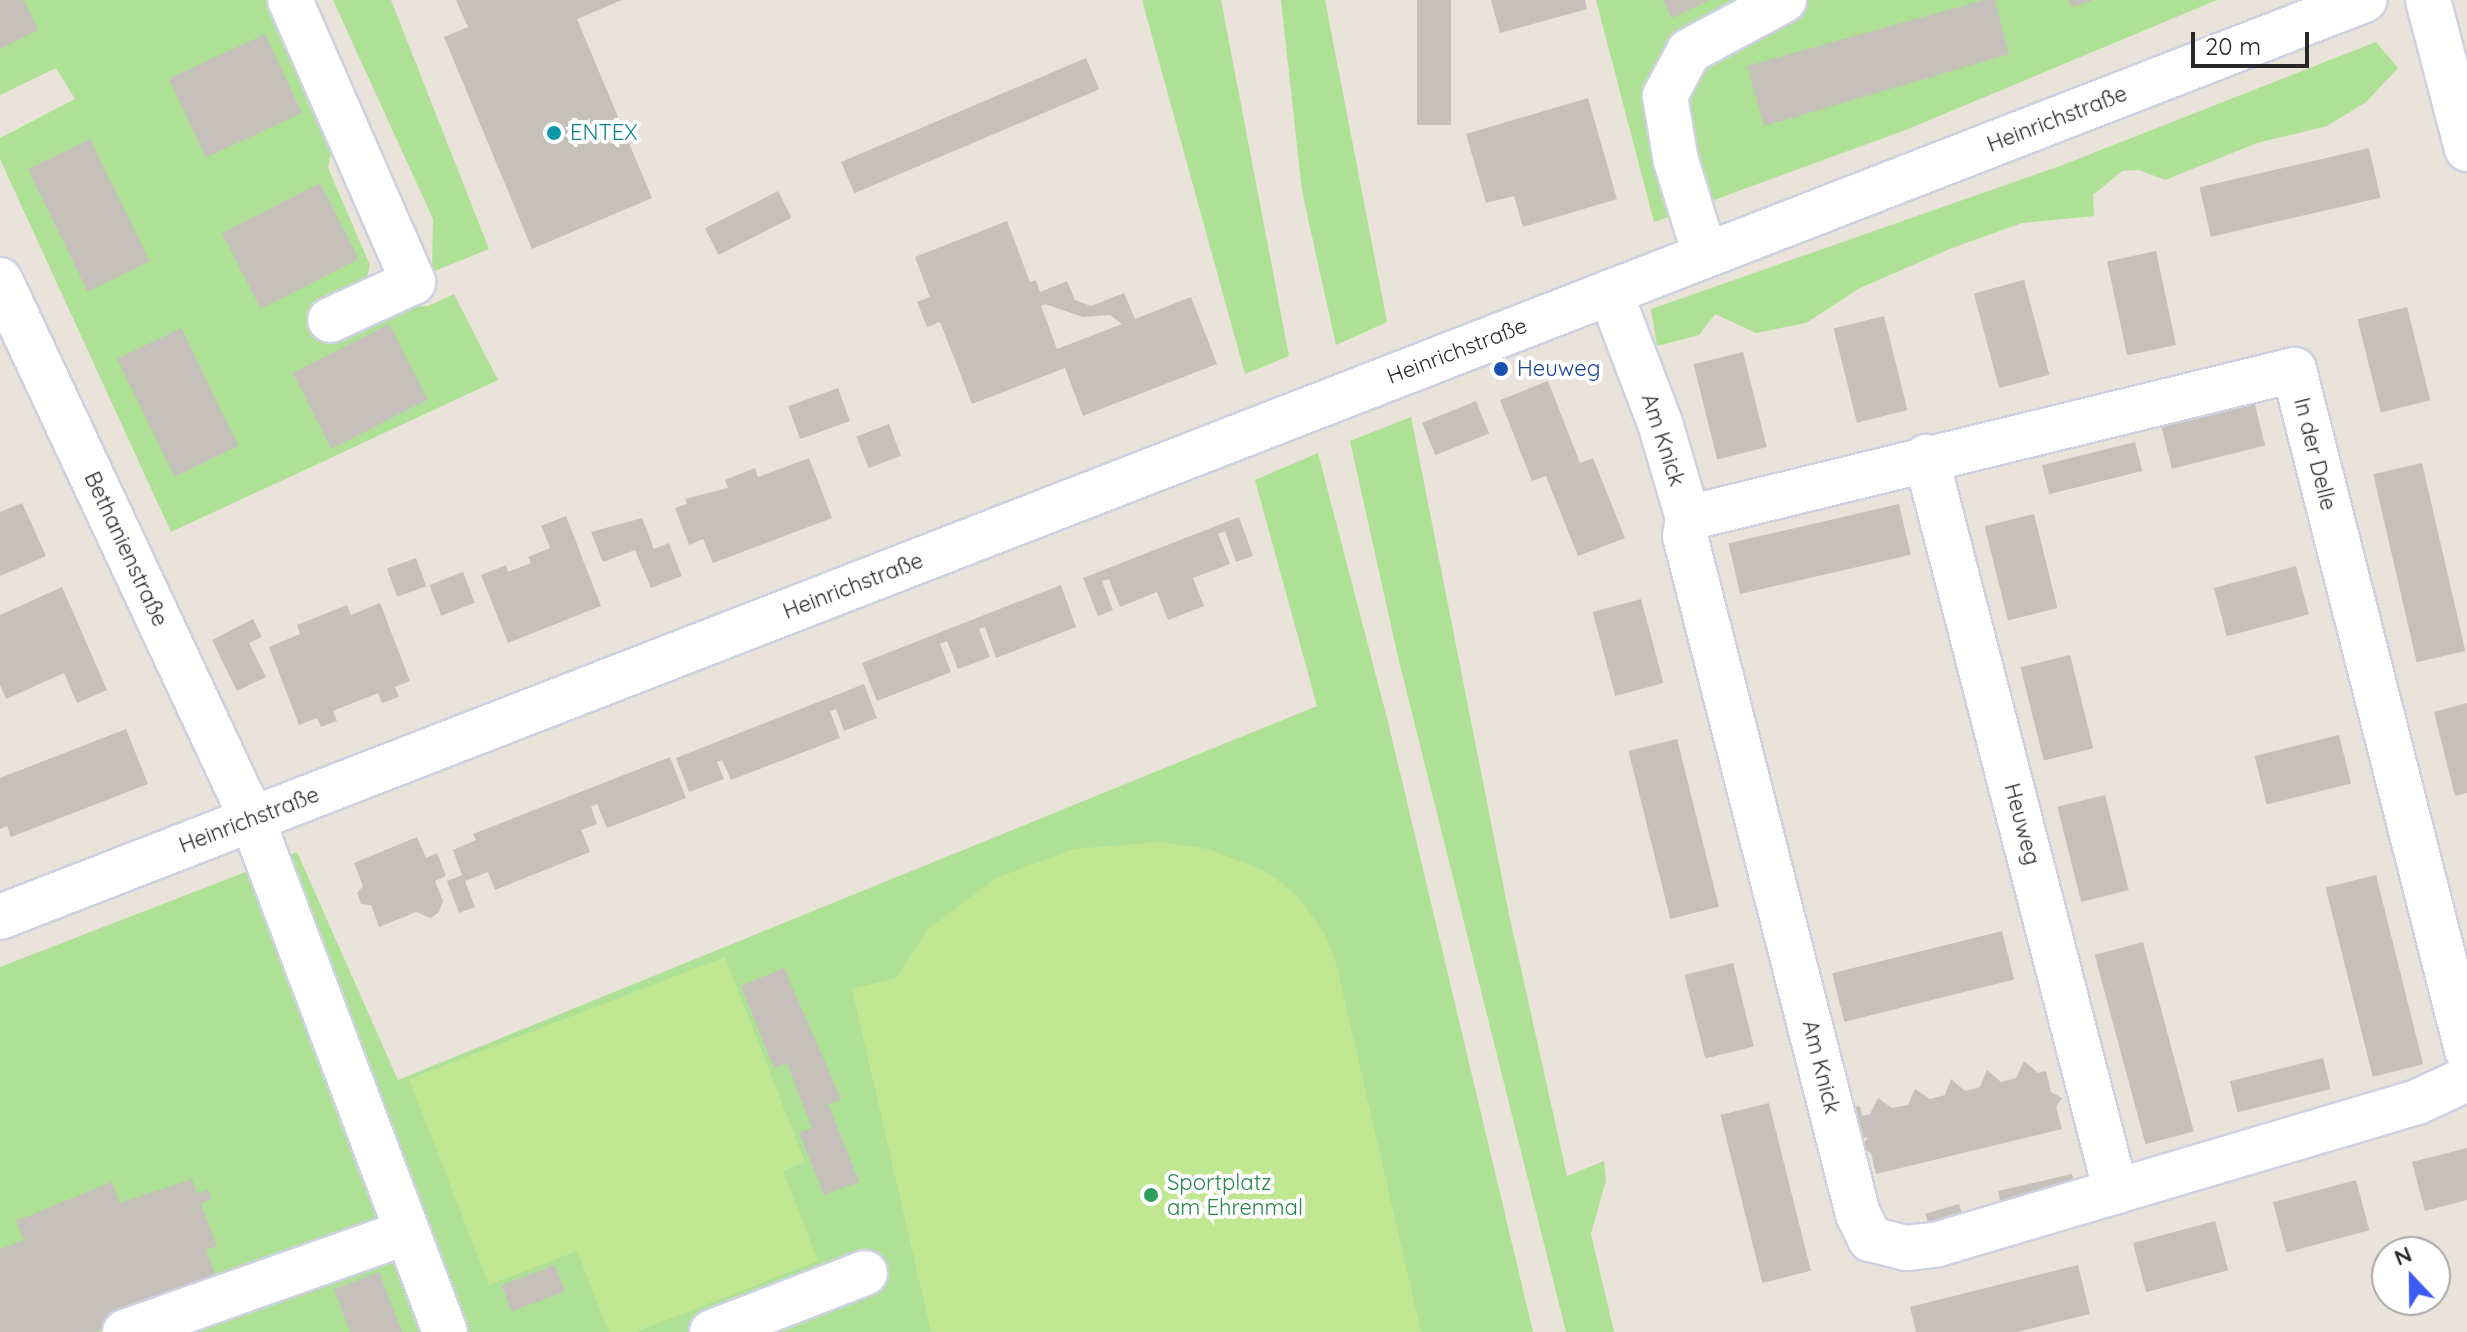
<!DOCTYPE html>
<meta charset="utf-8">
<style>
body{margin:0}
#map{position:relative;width:2467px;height:1332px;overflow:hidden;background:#eae3d9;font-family:Quicksand,sans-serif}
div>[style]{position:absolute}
.green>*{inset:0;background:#aee096}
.pitch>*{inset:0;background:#c1e792}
.building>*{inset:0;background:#c5c0b9;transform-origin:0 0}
.roads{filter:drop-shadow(2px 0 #ced1e0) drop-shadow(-2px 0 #ced1e0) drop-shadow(0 2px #ced1e0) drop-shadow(0 -2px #ced1e0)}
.minor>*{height:44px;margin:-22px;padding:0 22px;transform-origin:22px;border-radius:22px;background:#fff}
.dots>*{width:22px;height:22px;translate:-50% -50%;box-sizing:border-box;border:4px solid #fff;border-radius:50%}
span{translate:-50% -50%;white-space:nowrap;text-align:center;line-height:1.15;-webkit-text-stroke:8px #fff;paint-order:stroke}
.street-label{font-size:22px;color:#272727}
.culture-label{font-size:22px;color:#0d838f}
.left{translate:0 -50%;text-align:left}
.transit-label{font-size:22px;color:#164399}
.leisure-label{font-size:22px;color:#27864d}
.north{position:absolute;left:2371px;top:1236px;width:80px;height:80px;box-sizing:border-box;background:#fff;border:2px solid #a9a9a9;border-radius:50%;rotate:338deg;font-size:22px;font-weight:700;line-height:32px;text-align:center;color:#272727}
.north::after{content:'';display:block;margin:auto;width:28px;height:36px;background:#3c5af4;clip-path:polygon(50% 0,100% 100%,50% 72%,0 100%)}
.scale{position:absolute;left:2191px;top:32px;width:118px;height:36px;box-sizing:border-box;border:4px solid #272727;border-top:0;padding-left:10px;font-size:24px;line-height:28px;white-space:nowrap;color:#272727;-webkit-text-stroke:6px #fff;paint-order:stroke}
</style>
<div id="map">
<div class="green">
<i style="clip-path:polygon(0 0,269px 0,332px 149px,328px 168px,370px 265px,366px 281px,311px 305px,326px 343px,405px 307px,428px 306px,454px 294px,498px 380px,171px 532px,0 159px,0 138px,75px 99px,56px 68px,0 95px)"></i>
<i style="clip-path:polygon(333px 0,391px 0,489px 249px,432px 272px,433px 219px)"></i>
<i style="clip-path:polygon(1142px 0,1221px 0,1289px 356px,1245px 374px)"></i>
<i style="clip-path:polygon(1281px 0,1325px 0,1387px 322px,1336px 345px,1302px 191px)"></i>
<i style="clip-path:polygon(1596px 0,2217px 0,1908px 129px,1654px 222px)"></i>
<i style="clip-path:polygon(2376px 42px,2398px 68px,2366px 102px,2327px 126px,2257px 143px,2165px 180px,2139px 170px,2122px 171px,2093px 195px,2094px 216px,2022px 223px,1952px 248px,1860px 288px,1806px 323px,1756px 333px,1715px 314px,1699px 335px,1657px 346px,1651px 309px,2060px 166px)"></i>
<i style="clip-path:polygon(1411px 417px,1510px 919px,1567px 1176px,1604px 1161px,1606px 1180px,1591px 1234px,1614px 1332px,1566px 1332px,1398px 657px,1350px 441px)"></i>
<i style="clip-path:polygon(1318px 453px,1388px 722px,1533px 1332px,0 1332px,0 967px,297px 852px,398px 1080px,1317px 706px,1255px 480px)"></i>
</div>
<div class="pitch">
<i style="clip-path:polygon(1161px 842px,1208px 849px,1265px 871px,1297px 895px,1326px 936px,1337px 967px,1421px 1332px,931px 1332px,852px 989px,896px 978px,928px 929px,996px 878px,1073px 849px)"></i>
<i style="clip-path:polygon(725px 957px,805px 1162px,783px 1171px,818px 1261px,636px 1332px,609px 1332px,577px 1251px,489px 1285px,409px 1079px)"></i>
</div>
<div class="building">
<i style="clip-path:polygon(0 0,24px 0,38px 30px,0 49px)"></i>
<i style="clip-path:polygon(456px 0,622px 0,577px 19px,652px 198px,532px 249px,444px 37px,468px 27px)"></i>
<i style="left:1417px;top:0;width:34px;height:125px"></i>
<i style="clip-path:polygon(1491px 0,1585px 0,1587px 9px,1500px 33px)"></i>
<i style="clip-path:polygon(1663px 0,1709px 0,1672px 18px)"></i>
<i style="clip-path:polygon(1984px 0,1995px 0,2009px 54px,1764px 126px,1747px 66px)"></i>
<i style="clip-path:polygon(2069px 0,2091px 0,2092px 1px,2071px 7px)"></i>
<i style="left:265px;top:34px;width:87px;height:106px;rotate:65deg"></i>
<i style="left:1086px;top:58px;width:34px;height:266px;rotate:67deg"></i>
<i style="clip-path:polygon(1588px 98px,1617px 199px,1523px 227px,1514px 196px,1486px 203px,1466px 134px)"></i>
<i style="left:90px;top:139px;width:136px;height:69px;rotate:64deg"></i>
<i style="left:2369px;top:148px;width:51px;height:174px;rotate:77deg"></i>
<i style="left:320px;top:183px;width:85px;height:110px;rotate:63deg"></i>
<i style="left:778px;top:191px;width:30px;height:82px;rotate:63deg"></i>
<i style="clip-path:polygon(evenodd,1007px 221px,1030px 282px,1036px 280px,1040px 292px,1067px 281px,1075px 300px,1091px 306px,1124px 293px,1135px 319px,1191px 297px,1217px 364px,1083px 416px,1065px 368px,972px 404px,940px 322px,927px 327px,917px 302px,930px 297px,915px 257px,1007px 221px,1045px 304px,1083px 317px,1110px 315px,1122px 324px,1057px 349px,1041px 306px,1045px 304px)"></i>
<i style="left:2156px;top:251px;width:96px;height:50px;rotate:78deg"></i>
<i style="left:2024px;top:280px;width:98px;height:52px;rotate:75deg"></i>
<i style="left:2407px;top:307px;width:96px;height:51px;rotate:76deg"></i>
<i style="left:1884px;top:316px;width:97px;height:52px;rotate:76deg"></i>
<i style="left:389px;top:324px;width:85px;height:108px;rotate:63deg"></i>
<i style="left:181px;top:328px;width:131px;height:71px;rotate:64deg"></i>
<i style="left:1743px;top:352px;width:98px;height:51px;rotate:76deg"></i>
<i style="clip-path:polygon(1548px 381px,1580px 463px,1593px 458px,1625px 538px,1578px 556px,1546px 476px,1532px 481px,1500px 400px)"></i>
<i style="left:838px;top:388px;width:35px;height:53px;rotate:70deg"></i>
<i style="left:2253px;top:397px;width:50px;height:96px;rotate:76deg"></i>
<i style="left:1476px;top:401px;width:35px;height:58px;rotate:68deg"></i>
<i style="left:889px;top:424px;width:34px;height:35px;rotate:69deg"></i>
<i style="left:2135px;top:442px;width:30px;height:96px;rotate:76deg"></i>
<i style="clip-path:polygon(809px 458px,832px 518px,713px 563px,703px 539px,689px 545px,675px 508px,687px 504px,685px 499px,728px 488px,725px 480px,755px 468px,758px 477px)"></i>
<i style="left:2422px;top:463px;width:193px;height:50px;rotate:77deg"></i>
<i style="clip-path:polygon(22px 503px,46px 556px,0 576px,0 512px)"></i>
<i style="left:1899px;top:504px;width:52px;height:175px;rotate:77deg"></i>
<i style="left:2034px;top:514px;width:97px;height:51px;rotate:76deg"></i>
<i style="clip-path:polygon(566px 516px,601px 606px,508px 643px,481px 575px,506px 565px,508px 572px,531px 563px,528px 557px,550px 548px,541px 526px)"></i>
<i style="clip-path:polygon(1239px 517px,1253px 556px,1236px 562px,1225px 531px,1218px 534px,1230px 564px,1193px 578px,1204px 606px,1168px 620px,1157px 592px,1120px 607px,1109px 579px,1102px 581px,1113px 610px,1098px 616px,1083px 578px)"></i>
<i style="clip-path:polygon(642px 518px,654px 549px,669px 543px,682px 576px,651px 588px,635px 550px,603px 562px,591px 532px)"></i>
<i style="left:416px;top:558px;width:30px;height:31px;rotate:70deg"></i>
<i style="left:2296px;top:566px;width:50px;height:85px;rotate:75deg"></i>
<i style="left:463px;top:572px;width:33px;height:36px;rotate:69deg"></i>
<i style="clip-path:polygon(1061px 585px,1076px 627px,996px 658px,985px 627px,979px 629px,990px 657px,958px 669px,947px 641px,940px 644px,951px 672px,877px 701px,862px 663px)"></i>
<i style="clip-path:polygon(62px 587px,107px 690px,77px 703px,64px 673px,6px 699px,0 685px,0 615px)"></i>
<i style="left:1641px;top:599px;width:87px;height:50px;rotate:75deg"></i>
<i style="clip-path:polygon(380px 603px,410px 681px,395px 687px,399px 697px,382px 703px,378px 693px,333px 711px,337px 721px,321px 727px,317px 718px,299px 725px,269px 647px,300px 634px,297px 625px,347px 605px,351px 615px)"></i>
<i style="clip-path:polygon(253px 619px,262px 637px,249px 643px,266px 677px,237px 691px,212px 640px)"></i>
<i style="left:2070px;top:655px;width:96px;height:51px;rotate:76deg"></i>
<i style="clip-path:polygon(864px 684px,877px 718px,844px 731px,836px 709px,830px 711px,840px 738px,731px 780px,722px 760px,717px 762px,724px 779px,689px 792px,676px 758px)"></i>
<i style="clip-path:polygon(2467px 703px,2467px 793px,2455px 796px,2434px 712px)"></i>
<i style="clip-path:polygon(126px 729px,148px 784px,11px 837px,7px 826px,0 829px,0 778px)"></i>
<i style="left:2339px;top:735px;width:50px;height:87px;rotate:76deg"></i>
<i style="left:1677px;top:739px;width:173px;height:50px;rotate:76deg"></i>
<i style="clip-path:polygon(670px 757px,686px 798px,607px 828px,597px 804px,591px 807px,597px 824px,581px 830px,590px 852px,495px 890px,488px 872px,465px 881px,475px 907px,459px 913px,447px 881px,462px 875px,453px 850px,476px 840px,473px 834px)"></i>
<i style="left:2105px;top:795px;width:98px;height:49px;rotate:76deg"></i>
<i style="clip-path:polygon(417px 837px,426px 858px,437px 853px,446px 876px,435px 881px,443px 901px,439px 912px,431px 918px,416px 912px,379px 927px,371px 905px,361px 904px,357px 893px,363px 886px,354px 863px)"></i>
<i style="left:2376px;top:875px;width:195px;height:52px;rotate:76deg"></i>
<i style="left:2002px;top:931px;width:50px;height:175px;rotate:76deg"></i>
<i style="left:2143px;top:942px;width:196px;height:50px;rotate:75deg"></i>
<i style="left:1733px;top:963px;width:86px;height:50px;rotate:76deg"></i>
<i style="clip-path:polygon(784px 968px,841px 1099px,828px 1104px,859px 1182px,824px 1195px,799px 1133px,812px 1128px,787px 1063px,774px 1068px,741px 986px)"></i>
<i style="left:2323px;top:1058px;width:32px;height:96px;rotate:76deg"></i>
<i style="clip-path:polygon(2024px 1061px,2038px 1073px,2046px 1071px,2051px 1092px,2062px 1098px,2056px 1107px,2062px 1129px,1876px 1174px,1871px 1153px,1861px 1147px,1868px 1137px,1850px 1141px,1843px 1110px,1860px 1106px,1862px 1116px,1870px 1114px,1878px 1098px,1892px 1108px,1908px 1105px,1915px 1089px,1930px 1099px,1945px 1095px,1951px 1079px,1965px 1091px,1973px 1089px,1980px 1087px,1987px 1070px,2001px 1082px,2009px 1080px,2016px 1078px)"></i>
<i style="left:1769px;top:1103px;width:173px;height:50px;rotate:76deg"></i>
<i style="clip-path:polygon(2467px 1148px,2467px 1200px,2425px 1211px,2412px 1162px)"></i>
<i style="left:2072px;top:1174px;width:17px;height:76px;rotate:77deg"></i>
<i style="clip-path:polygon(192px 1179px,197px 1194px,208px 1189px,212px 1199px,201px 1203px,217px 1246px,206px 1250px,216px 1277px,190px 1294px,94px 1332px,0 1332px,0 1249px,24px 1240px,16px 1221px,112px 1182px,120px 1203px)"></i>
<i style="left:2356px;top:1180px;width:52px;height:86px;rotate:75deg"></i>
<i style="left:1959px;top:1204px;width:19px;height:35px;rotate:74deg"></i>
<i style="left:2215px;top:1221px;width:51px;height:85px;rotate:75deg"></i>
<i style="left:555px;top:1265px;width:28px;height:57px;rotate:69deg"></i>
<i style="clip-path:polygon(2078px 1265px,2090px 1314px,2017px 1332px,1916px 1332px,1910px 1307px)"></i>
<i style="clip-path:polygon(379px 1272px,402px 1332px,350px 1332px,334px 1289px)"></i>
</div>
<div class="roads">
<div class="minor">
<i style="left:290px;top:0;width:308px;rotate:66.4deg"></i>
<i style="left:413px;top:282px;width:91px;rotate:155.4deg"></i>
<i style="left:2428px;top:0;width:154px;rotate:75.3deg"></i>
<i style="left:1705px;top:255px;width:98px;rotate:-107.1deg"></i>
<i style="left:1676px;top:161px;width:66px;rotate:-99.6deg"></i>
<i style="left:1665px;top:96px;width:51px;rotate:-61.9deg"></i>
<i style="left:1689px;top:51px;width:108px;rotate:-28.2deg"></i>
<i style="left:0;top:280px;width:595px;rotate:64.94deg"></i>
<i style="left:252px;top:819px;width:548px;rotate:69.38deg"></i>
<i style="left:1610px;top:292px;width:140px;rotate:69.1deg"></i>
<i style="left:1660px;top:423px;width:99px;rotate:73.6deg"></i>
<i style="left:1688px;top:518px;width:18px;rotate:99deg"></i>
<i style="left:1685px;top:536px;width:700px;rotate:75.69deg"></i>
<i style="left:1858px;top:1214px;width:28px;rotate:64deg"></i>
<i style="left:1870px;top:1239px;width:37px;rotate:14deg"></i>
<i style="left:1906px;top:1248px;width:29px;rotate:-6deg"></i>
<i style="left:1935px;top:1245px;width:503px;rotate:-16.52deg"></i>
<i style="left:2417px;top:1102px;width:55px;rotate:-24.7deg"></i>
<i style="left:1926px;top:457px;width:759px;rotate:75.51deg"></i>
<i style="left:1688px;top:518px;width:624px;rotate:-13.72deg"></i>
<i style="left:2294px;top:370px;width:702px;rotate:75.73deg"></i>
<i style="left:0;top:917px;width:2536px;rotate:-21.2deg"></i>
<i style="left:125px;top:1332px;width:297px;rotate:-19.5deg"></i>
<i style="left:712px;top:1332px;width:164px;rotate:-21.1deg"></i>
</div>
</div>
<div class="dots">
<i style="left:554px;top:133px;background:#0f9aa8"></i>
<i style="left:1501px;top:369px;background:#1a4fb4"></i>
<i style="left:1151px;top:1195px;background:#2e9e5b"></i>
</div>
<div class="street-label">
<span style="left:2057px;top:119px;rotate:-21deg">Heinrichstraße</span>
<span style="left:1457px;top:351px;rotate:-21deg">Heinrichstraße</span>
<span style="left:1663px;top:440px;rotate:72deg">Am Knick</span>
<span style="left:2315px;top:454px;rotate:76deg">In der Delle</span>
<span style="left:126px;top:549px;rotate:65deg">Bethanienstraße</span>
<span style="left:853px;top:586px;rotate:-21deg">Heinrichstraße</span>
<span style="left:249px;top:820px;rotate:-21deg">Heinrichstraße</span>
<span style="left:2022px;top:824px;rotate:75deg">Heuweg</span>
<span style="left:1821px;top:1067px;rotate:76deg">Am Knick</span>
</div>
<div class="culture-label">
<span class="left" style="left:570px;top:133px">ENTEX</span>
</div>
<div class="transit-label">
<span class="left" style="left:1517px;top:369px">Heuweg</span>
</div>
<div class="leisure-label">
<span class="left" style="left:1167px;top:1195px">Sportplatz<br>am Ehrenmal</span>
</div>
<div class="north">N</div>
<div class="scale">20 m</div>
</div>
